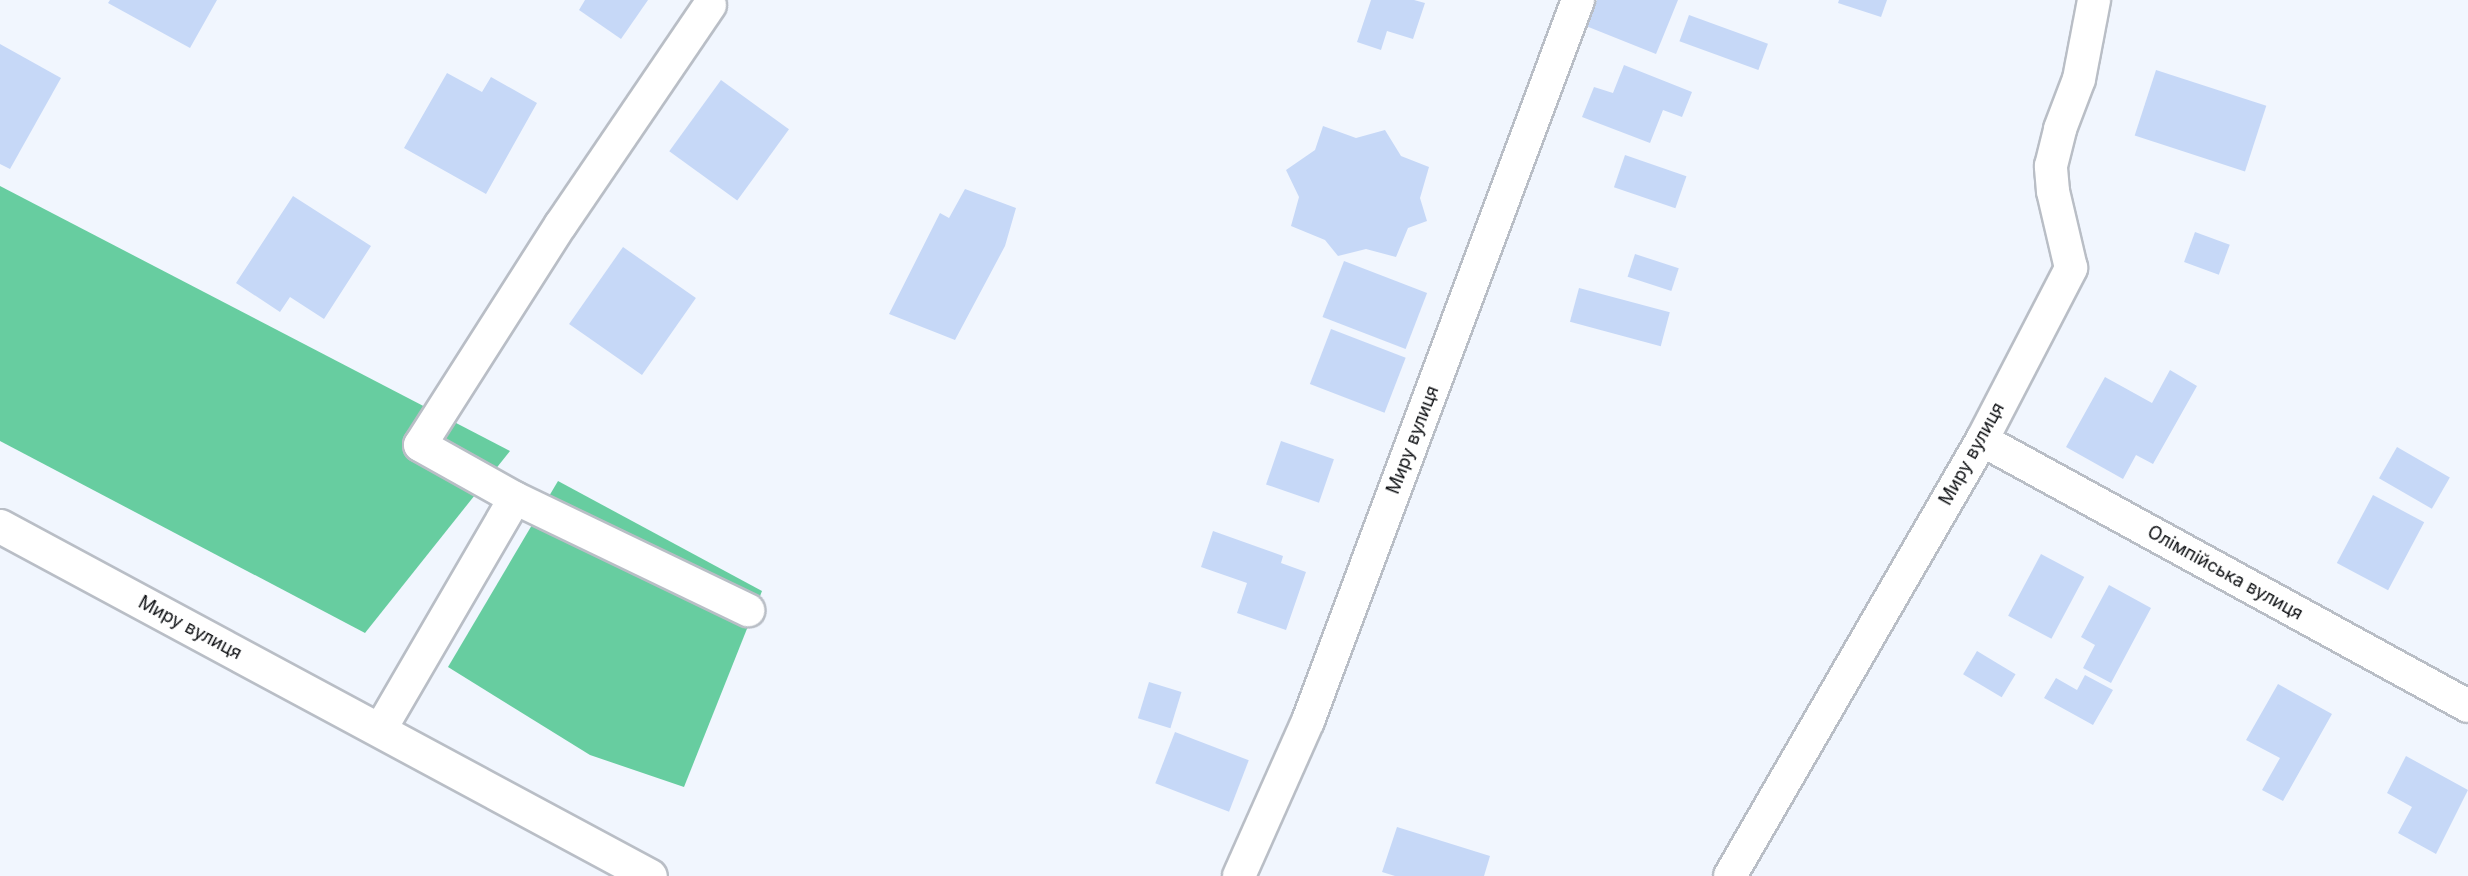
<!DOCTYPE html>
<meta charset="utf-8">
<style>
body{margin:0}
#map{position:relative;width:2468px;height:876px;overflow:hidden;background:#f1f6fe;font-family:Inter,sans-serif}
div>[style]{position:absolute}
.forest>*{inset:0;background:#67cda0}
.building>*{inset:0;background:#c6d8f7;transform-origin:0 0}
.roads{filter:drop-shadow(2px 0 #b9bec6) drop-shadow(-2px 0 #b9bec6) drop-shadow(0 2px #b9bec6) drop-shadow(0 -2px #b9bec6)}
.street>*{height:32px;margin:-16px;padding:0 16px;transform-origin:16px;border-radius:16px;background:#fff}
.primary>*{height:33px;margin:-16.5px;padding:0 16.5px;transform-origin:16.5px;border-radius:16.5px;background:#fff}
span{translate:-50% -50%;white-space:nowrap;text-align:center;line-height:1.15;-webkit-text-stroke:4.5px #fff;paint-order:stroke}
.street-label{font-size:18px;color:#0d0f12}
</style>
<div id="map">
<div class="forest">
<i style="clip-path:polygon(0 186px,510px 451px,365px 633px,0 441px)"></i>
<i style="clip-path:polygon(558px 481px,762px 591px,684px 787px,590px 755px,448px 667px)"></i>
</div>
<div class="building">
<i style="clip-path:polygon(110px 0,217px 0,190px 48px,108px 3px)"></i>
<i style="clip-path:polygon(585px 0,648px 0,621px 39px,579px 10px)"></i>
<i style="clip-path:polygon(1371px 0,1414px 0,1425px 3px,1413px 39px,1387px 31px,1381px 50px,1357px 42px)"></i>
<i style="clip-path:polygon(1597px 0,1678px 0,1656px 54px,1586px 26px)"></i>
<i style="clip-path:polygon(1839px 0,1887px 0,1881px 17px,1838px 3px)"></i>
<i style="left:1689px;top:15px;width:84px;height:28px;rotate:20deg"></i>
<i style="clip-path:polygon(0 44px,61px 78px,10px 169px,0 164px)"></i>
<i style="clip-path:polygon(1624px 65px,1692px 92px,1682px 117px,1663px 110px,1650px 143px,1582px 117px,1594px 87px,1613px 93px)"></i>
<i style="left:2156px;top:70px;width:116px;height:69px;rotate:18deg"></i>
<i style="clip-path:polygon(447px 73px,482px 92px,491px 77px,537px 103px,486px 194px,404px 148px)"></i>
<i style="left:721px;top:80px;width:84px;height:88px;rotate:36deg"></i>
<i style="clip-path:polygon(1323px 126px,1356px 138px,1385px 130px,1401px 156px,1429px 167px,1420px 198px,1427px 221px,1408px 228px,1396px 257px,1366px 249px,1338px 256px,1325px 240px,1291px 226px,1299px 197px,1286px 170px,1315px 150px)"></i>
<i style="left:1625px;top:155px;width:65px;height:34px;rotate:19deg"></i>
<i style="clip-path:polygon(965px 189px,1016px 208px,1005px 246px,955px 340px,889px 314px,940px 213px,949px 218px)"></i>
<i style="clip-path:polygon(293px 196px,371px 246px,324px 319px,290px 297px,280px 312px,236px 283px)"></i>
<i style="left:2195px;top:232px;width:37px;height:32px;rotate:20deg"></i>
<i style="left:623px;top:247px;width:89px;height:94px;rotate:35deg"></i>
<i style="left:1635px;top:254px;width:46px;height:24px;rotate:18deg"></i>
<i style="left:1344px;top:261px;width:89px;height:60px;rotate:21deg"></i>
<i style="left:1579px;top:288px;width:94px;height:35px;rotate:15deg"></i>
<i style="left:1331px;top:329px;width:80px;height:59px;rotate:21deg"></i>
<i style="clip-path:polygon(2170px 370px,2197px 386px,2153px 464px,2136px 455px,2123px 479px,2066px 447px,2105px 377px,2152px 403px)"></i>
<i style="left:1281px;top:441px;width:56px;height:46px;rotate:19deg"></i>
<i style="left:2397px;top:447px;width:61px;height:36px;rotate:30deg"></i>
<i style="left:2373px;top:495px;width:58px;height:77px;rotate:28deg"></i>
<i style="clip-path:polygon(1213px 531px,1283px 556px,1281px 563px,1306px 572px,1286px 630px,1237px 613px,1247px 583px,1201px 567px)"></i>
<i style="left:2041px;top:554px;width:49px;height:70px;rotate:28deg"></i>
<i style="clip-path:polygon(2109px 585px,2151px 608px,2111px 683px,2083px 668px,2095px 645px,2081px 637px)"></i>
<i style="left:1977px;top:651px;width:45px;height:27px;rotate:31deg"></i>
<i style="clip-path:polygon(2085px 675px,2113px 690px,2093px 725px,2044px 698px,2056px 678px,2077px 690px)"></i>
<i style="left:1149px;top:682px;width:34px;height:38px;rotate:17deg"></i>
<i style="clip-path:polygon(2278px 684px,2332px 714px,2283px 801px,2262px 790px,2280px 758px,2246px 740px)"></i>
<i style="left:1175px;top:732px;width:79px;height:55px;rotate:21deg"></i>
<i style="clip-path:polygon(2406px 756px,2468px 790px,2436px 854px,2398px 833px,2412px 807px,2387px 793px)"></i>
<i style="clip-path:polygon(1397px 827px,1490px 856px,1484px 876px,1395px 876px,1382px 872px)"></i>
</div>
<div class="roads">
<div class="street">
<i style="left:710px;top:5px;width:265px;rotate:124.2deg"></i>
<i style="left:561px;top:224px;width:262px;rotate:122.5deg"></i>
<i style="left:420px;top:445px;width:109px;rotate:29.2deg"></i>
<i style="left:515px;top:498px;width:259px;rotate:25.7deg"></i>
<i style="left:1982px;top:440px;width:554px;rotate:28.69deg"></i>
<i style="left:380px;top:730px;width:268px;rotate:-59.8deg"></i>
<i style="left:1239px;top:876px;width:170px;rotate:-66deg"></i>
<i style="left:1308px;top:721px;width:770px;rotate:-69.47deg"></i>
<i style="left:1730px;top:876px;width:504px;rotate:-59.97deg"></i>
<i style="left:1982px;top:440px;width:194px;rotate:-62.6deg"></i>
<i style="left:2071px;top:268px;width:79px;rotate:-103.2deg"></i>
<i style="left:2053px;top:191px;width:25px;rotate:-95deg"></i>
<i style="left:2051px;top:166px;width:38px;rotate:-76deg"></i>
<i style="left:2060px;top:129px;width:53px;rotate:-69.2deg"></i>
<i style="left:2079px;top:79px;width:80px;rotate:-79.2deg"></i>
</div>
<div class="primary">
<i style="left:0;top:526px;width:738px;rotate:28.3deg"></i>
</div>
</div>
<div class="street-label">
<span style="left:1413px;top:440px;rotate:-69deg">Миру вулиця</span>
<span style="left:1972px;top:454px;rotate:-61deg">Миру вулиця</span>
<span style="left:2225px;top:573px;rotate:29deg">Олімпійська вулиця</span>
<span style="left:190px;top:628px;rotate:28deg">Миру вулиця</span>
</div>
</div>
